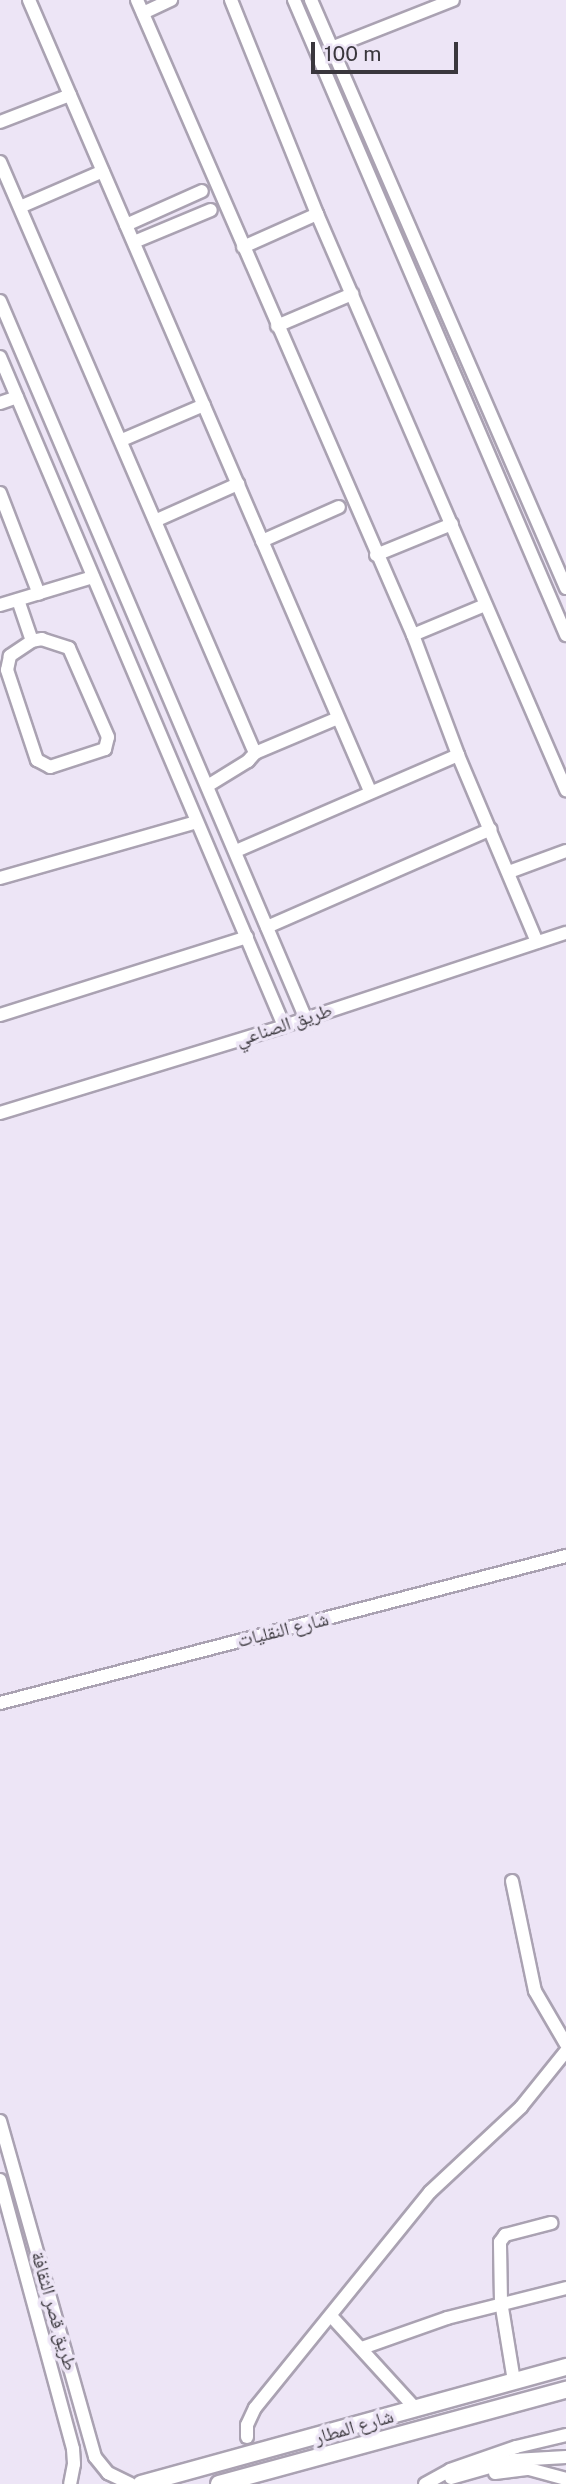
<!DOCTYPE html>
<meta charset="utf-8">
<style>
body{margin:0}
#map{position:relative;width:566px;height:2484px;overflow:hidden;background:#ede5f6;font-family:"Public Sans","Noto Naskh Arabic",sans-serif}
div>[style]{position:absolute}
.roads{filter:drop-shadow(2px 0 #aaa2b2) drop-shadow(-2px 0 #aaa2b2) drop-shadow(0 2px #aaa2b2) drop-shadow(0 -2px #aaa2b2)}
.minor>*{height:12px;margin:-6px;padding:0 6px;transform-origin:6px;border-radius:6px;background:#fff}
.major>*{height:16px;margin:-8px;padding:0 8px;transform-origin:8px;border-radius:8px;background:#fff}
span{translate:-50% -50%;white-space:nowrap;text-align:center;line-height:1.15;-webkit-text-stroke:7px #ede5f6;paint-order:stroke}
.street-label{font-size:19px;color:#3a373d}
.scale{position:absolute;left:311px;top:42px;width:147px;height:32px;box-sizing:border-box;border:4px solid #3a373d;border-top:0;padding-left:9px;font-size:21px;line-height:24px;white-space:nowrap;color:#3a373d;-webkit-text-stroke:5px #ede5f6;paint-order:stroke}
</style>
<div id="map">
<div class="roads">
<div class="minor">
<i style="left:29px;top:0;width:861px;rotate:66.68deg"></i>
<i style="left:137px;top:0;width:692px;rotate:66.51deg"></i>
<i style="left:413px;top:635px;width:128px;rotate:69.4deg"></i>
<i style="left:458px;top:755px;width:203px;rotate:67.1deg"></i>
<i style="left:231px;top:0;width:231px;rotate:68.1deg"></i>
<i style="left:317px;top:214px;width:628px;rotate:66.62deg"></i>
<i style="left:294px;top:0;width:691px;rotate:66.81deg"></i>
<i style="left:311px;top:0;width:641px;rotate:66.55deg"></i>
<i style="left:143px;top:13px;width:31px;rotate:-25deg"></i>
<i style="left:331px;top:48px;width:131px;rotate:-21.5deg"></i>
<i style="left:0;top:122px;width:75px;rotate:-21.1deg"></i>
<i style="left:0;top:162px;width:644px;rotate:66.66deg"></i>
<i style="left:20px;top:207px;width:90px;rotate:-23.4deg"></i>
<i style="left:126px;top:225px;width:83px;rotate:-24.1deg"></i>
<i style="left:134px;top:242px;width:83px;rotate:-22.6deg"></i>
<i style="left:243px;top:247px;width:81px;rotate:-24deg"></i>
<i style="left:0;top:301px;width:780px;rotate:66.92deg"></i>
<i style="left:277px;top:326px;width:82px;rotate:-23.1deg"></i>
<i style="left:0;top:357px;width:727px;rotate:67deg"></i>
<i style="left:0;top:403px;width:18px;rotate:-19deg"></i>
<i style="left:122px;top:440px;width:89px;rotate:-23.1deg"></i>
<i style="left:0;top:493px;width:108px;rotate:68.9deg"></i>
<i style="left:157px;top:520px;width:89px;rotate:-24deg"></i>
<i style="left:262px;top:541px;width:84px;rotate:-23.8deg"></i>
<i style="left:376px;top:555px;width:82px;rotate:-22.2deg"></i>
<i style="left:18px;top:600px;width:43px;rotate:71.1deg"></i>
<i style="left:32px;top:641px;width:27px;rotate:146deg"></i>
<i style="left:10px;top:656px;width:14px;rotate:102deg"></i>
<i style="left:7px;top:670px;width:95px;rotate:71.6deg"></i>
<i style="left:37px;top:760px;width:15px;rotate:28deg"></i>
<i style="left:50px;top:767px;width:58px;rotate:-18.1deg"></i>
<i style="left:105px;top:749px;width:12px;rotate:-76deg"></i>
<i style="left:108px;top:737px;width:97px;rotate:-113.7deg"></i>
<i style="left:69px;top:648px;width:28px;rotate:-162deg"></i>
<i style="left:42px;top:639px;width:10px;rotate:169deg"></i>
<i style="left:0;top:605px;width:97px;rotate:-16.8deg"></i>
<i style="left:413px;top:635px;width:78px;rotate:-22.6deg"></i>
<i style="left:209px;top:785px;width:46px;rotate:-31.6deg"></i>
<i style="left:248px;top:761px;width:11px;rotate:-49deg"></i>
<i style="left:255px;top:753px;width:90px;rotate:-22.9deg"></i>
<i style="left:236px;top:851px;width:242px;rotate:-23.4deg"></i>
<i style="left:509px;top:872px;width:61px;rotate:-20.2deg"></i>
<i style="left:0;top:878px;width:204px;rotate:-15.9deg"></i>
<i style="left:267px;top:927px;width:244px;rotate:-23.6deg"></i>
<i style="left:0;top:1015px;width:259px;rotate:-17.5deg"></i>
<i style="left:0;top:1113px;width:297px;rotate:-17deg"></i>
<i style="left:284px;top:1026px;width:297px;rotate:-18.3deg"></i>
<i style="left:0;top:1703px;width:585px;rotate:-14.56deg"></i>
<i style="left:512px;top:1881px;width:112px;rotate:78.2deg"></i>
<i style="left:535px;top:1991px;width:61px;rotate:59.7deg"></i>
<i style="left:0;top:2121px;width:349px;rotate:74.2deg"></i>
<i style="left:95px;top:2457px;width:21px;rotate:51deg"></i>
<i style="left:108px;top:2473px;width:25px;rotate:26deg"></i>
<i style="left:0;top:2180px;width:279px;rotate:74.8deg"></i>
<i style="left:73px;top:2449px;width:15px;rotate:86deg"></i>
<i style="left:74px;top:2464px;width:20px;rotate:101deg"></i>
<i style="left:331px;top:2316px;width:126px;rotate:47.6deg"></i>
<i style="left:362px;top:2348px;width:90px;rotate:-19.4deg"></i>
<i style="left:447px;top:2318px;width:123px;rotate:-14.1deg"></i>
<i style="left:514px;top:2381px;width:80px;rotate:-99.3deg"></i>
<i style="left:501px;top:2302px;width:60px;rotate:-91deg"></i>
<i style="left:500px;top:2242px;width:9px;rotate:-54deg"></i>
<i style="left:505px;top:2235px;width:48px;rotate:-14.6deg"></i>
<i style="left:247px;top:2437px;width:12px;rotate:-90deg"></i>
<i style="left:247px;top:2425px;width:19px;rotate:-65deg"></i>
<i style="left:255px;top:2408px;width:278px;rotate:-51deg"></i>
<i style="left:430px;top:2192px;width:125px;rotate:-43deg"></i>
<i style="left:521px;top:2107px;width:72px;rotate:-51.2deg"></i>
<i style="left:495px;top:2473px;width:34px;rotate:-7deg"></i>
<i style="left:529px;top:2469px;width:38px;rotate:15deg"></i>
<i style="left:451px;top:2478px;width:66px;rotate:-15.9deg"></i>
<i style="left:514px;top:2460px;width:52px;rotate:-3.3deg"></i>
<i style="left:425px;top:2484px;width:29px;rotate:-29deg"></i>
<i style="left:450px;top:2470px;width:70px;rotate:-19.2deg"></i>
<i style="left:516px;top:2447px;width:51px;rotate:-13.5deg"></i>
</div>
<div class="major">
<i style="left:141px;top:2484px;width:441px;rotate:-15.4deg"></i>
<i style="left:219px;top:2484px;width:360px;rotate:-15.2deg"></i>
</div>
</div>
<div class="street-label">
<span style="left:284px;top:1025px;rotate:-18deg">طريق الصناعي</span>
<span style="left:283px;top:1630px;rotate:-14deg">شارع النقليات</span>
<span style="left:54px;top:2311px;rotate:74deg">طريق قصر الثقافة</span>
<span style="left:354px;top:2427px;rotate:-16deg">شارع المطار</span>
</div>
<div class="scale">100 m</div>
</div>
